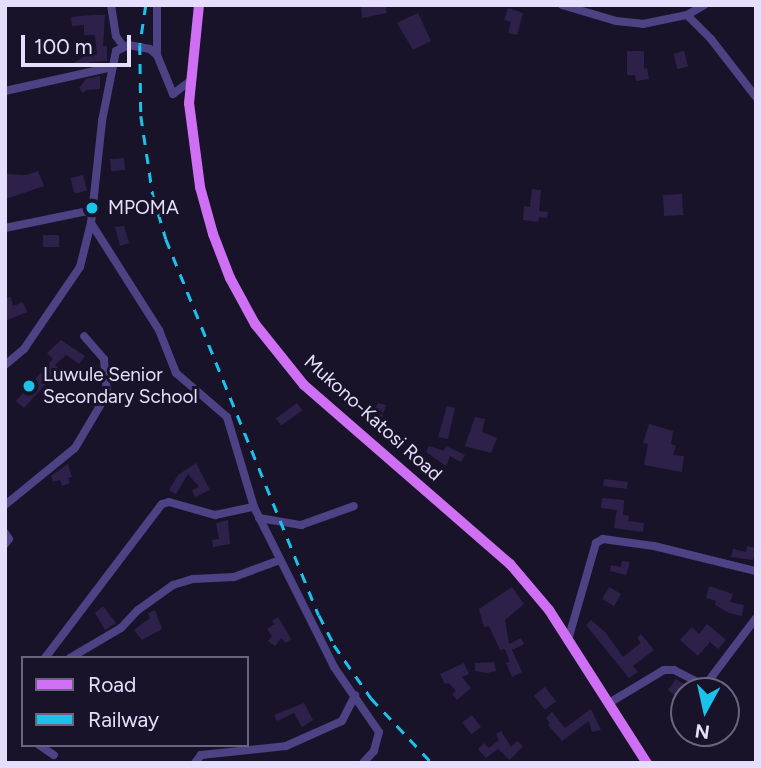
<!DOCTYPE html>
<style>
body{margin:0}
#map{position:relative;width:761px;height:768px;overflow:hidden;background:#19132a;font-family:Figtree,sans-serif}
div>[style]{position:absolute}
.building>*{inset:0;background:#2d2149;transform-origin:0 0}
.minor>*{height:8px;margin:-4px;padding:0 4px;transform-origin:4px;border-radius:4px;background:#4c4284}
.major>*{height:10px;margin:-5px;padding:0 5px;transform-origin:5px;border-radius:5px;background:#cf6ff3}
.rail>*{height:2.5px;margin-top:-1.25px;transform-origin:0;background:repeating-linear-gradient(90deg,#1bc2ec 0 10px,transparent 0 19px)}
.dots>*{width:19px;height:19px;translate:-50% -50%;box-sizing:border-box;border:4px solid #19132a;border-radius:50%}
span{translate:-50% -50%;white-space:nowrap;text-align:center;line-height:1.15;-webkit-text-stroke:6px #19132a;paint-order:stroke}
.poi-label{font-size:19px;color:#e5defc}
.left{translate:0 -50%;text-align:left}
.street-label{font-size:19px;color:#e5defc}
.frame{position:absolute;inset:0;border:7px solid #e5defc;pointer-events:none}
.legend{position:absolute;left:21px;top:656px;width:228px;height:91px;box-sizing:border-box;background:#19132a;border:2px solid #6b647e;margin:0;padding:9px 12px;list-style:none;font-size:21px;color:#e5defc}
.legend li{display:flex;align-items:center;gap:14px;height:35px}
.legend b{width:35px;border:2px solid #6b647e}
.north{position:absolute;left:670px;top:677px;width:70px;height:70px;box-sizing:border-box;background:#19132a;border:2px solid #6b647e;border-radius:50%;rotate:188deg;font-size:19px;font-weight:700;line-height:28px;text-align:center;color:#e5defc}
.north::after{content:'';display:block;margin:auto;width:24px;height:32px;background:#1bc2ec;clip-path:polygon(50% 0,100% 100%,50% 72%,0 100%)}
.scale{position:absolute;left:21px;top:35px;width:110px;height:32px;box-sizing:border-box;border:4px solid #e5defc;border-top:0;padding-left:9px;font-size:21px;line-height:24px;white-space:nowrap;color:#e5defc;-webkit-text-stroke:5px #19132a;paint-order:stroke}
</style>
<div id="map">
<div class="building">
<i style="clip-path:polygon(361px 5px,385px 5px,387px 13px,362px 18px)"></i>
<i style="clip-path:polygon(508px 8px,523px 13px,517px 35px,508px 33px,511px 22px,504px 20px)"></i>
<i style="clip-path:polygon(418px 13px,431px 41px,413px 50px,397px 23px)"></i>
<i style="clip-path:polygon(92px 15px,105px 15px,103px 46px,107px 46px,107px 61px,89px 62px,90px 65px,86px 66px,72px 64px,85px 56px,97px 55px,95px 35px,84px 35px,84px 25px,72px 26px,71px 17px)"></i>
<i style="clip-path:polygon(627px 51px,644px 51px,644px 69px,647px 68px,649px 79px,636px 81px,635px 75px,627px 75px)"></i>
<i style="left:684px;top:51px;width:16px;height:11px;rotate:75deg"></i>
<i style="clip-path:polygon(100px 76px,100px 89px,87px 90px,83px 93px,79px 88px,86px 79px)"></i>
<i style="left:124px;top:158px;width:12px;height:14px;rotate:85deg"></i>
<i style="clip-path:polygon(38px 171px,44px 186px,6px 199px,5px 174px,26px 175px)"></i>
<i style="left:83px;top:175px;width:16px;height:13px;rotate:75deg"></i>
<i style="clip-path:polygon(532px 189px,541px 190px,539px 211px,548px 212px,547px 218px,539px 217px,538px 222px,523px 220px,524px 206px,530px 207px)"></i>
<i style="left:682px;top:194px;width:21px;height:19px;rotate:87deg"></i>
<i style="clip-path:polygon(124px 226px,129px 243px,120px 246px,115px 227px)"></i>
<i style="left:59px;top:235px;width:12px;height:16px;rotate:90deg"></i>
<i style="clip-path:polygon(11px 297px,13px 306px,23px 302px,27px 312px,5px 321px,5px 298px)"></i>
<i style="clip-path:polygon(61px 340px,85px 356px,79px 364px,66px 355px,55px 365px,59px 369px,24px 408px,16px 401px,53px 359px,47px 353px)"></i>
<i style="left:297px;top:403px;width:9px;height:26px;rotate:54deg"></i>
<i style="clip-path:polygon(378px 403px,386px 405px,381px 421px,370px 418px)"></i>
<i style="clip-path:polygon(447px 406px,455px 408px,448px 439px,438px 437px)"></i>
<i style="clip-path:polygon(475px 417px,485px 419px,482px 432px,497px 438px,491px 453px,465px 446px)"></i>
<i style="clip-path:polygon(649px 424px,673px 431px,671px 444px,676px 446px,673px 455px,684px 456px,682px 472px,644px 465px,648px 444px,643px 443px)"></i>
<i style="clip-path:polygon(429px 446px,444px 451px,446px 446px,465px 455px,461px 462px,450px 456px,446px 466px,426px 452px)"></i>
<i style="clip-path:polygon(196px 463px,210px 490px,195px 497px,192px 490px,199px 487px,188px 474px,176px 494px,169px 490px,178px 475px)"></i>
<i style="clip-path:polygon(68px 464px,72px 477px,68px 478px,70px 483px,62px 486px,60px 480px,53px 482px,51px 476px)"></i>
<i style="left:604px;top:479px;width:24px;height:7px;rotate:7deg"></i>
<i style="clip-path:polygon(602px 498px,624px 500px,623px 515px,629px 516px,628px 521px,644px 523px,643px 532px,614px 528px,617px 510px,601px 508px)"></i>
<i style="clip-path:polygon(228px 520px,230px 544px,213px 547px,212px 540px,219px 539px,216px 523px)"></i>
<i style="clip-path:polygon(747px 546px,756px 548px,753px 560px,731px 557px,733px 549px,746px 552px)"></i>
<i style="clip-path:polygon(622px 561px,630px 562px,626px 575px,610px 571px,611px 565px,621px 567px)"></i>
<i style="clip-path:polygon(709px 586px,733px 594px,730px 602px,744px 605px,742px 616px,729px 613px,715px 605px,716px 601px,706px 598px)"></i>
<i style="clip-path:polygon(512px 587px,524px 604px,505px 620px,509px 644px,521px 638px,524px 644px,512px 650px,522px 672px,512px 677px,506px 663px,510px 662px,505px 649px,500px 650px,489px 626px,484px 627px,479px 609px)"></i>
<i style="left:609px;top:587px;width:14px;height:14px;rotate:30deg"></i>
<i style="clip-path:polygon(103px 606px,116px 623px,105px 630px,95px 613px)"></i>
<i style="clip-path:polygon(155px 610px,162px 629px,142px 640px,134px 630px,150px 618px,148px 613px)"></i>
<i style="clip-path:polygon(278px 617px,291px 639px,286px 643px,281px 638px,275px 646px,268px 641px,272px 636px,267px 629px,275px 624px,272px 621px)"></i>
<i style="clip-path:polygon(591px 620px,606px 633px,623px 657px,641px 643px,637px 638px,641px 634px,654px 650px,633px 666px,638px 672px,629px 678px,586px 625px)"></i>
<i style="clip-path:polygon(707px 624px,726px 640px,718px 649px,710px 642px,698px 656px,680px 640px,692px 627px,699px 634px)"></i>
<i style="clip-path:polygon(494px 662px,496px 671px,487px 673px,475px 671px,475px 663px)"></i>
<i style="clip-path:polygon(464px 663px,469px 674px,462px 677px,471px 688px,457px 700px,452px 694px,456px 691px,449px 683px,445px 684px,440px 674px)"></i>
<i style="clip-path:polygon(676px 679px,694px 691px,684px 691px,680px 699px,668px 690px)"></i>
<i style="left:545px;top:687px;width:18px;height:14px;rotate:52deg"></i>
<i style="clip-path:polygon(304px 703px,313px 720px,302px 727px,294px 713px,277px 721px,274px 715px)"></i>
<i style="clip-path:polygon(591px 709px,601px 730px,592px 732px,589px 721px,562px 741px,548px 725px,550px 723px,546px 718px,552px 712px,565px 728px)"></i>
<i style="left:472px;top:715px;width:15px;height:12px;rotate:53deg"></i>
<i style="clip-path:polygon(501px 731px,511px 747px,517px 741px,523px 746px,510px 760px,498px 749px,486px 758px,478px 749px,484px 743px,489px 748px,499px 740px,496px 734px)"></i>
</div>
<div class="minor">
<i style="left:111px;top:5px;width:31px;rotate:81deg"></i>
<i style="left:116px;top:36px;width:12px;rotate:55deg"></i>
<i style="left:562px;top:5px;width:56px;rotate:16.5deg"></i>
<i style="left:616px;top:21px;width:27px;rotate:6deg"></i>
<i style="left:643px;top:24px;width:45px;rotate:-11.6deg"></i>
<i style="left:687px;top:15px;width:20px;rotate:-30deg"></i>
<i style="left:687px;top:15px;width:34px;rotate:45deg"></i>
<i style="left:711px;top:39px;width:73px;rotate:52.2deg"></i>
<i style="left:157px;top:55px;width:50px;rotate:-90deg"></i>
<i style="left:5px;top:91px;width:110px;rotate:-12.6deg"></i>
<i style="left:91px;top:223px;width:127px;rotate:57.6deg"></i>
<i style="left:159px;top:330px;width:46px;rotate:68.4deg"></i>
<i style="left:176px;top:373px;width:67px;rotate:40.8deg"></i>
<i style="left:227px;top:417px;width:94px;rotate:73.3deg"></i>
<i style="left:254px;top:507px;width:179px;rotate:63.4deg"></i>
<i style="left:334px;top:667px;width:79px;rotate:55.3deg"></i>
<i style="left:379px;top:732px;width:20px;rotate:105deg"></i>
<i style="left:374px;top:751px;width:16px;rotate:133deg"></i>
<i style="left:5px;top:228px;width:90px;rotate:-11.6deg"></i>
<i style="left:5px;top:365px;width:25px;rotate:-40deg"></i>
<i style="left:24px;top:349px;width:99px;rotate:-55.7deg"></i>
<i style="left:80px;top:267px;width:45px;rotate:-76deg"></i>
<i style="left:91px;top:223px;width:103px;rotate:-83.8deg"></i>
<i style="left:102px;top:121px;width:71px;rotate:-78.7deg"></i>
<i style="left:116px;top:51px;width:14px;rotate:-25deg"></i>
<i style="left:129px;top:45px;width:21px;rotate:11deg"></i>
<i style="left:150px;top:49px;width:9px;rotate:41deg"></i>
<i style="left:157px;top:55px;width:42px;rotate:67.7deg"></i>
<i style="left:173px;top:94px;width:21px;rotate:-37deg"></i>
<i style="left:5px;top:505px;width:90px;rotate:-39.2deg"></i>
<i style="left:75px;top:448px;width:63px;rotate:-59.3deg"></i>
<i style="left:107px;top:394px;width:35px;rotate:-95deg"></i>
<i style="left:104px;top:359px;width:30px;rotate:-131deg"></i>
<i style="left:259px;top:518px;width:43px;rotate:9.5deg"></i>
<i style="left:301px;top:525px;width:56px;rotate:-19.7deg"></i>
<i style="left:5px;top:533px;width:7px;rotate:56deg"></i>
<i style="left:9px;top:539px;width:6px;rotate:129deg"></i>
<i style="left:568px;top:640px;width:101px;rotate:-73.9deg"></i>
<i style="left:596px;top:543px;width:8px;rotate:-30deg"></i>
<i style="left:603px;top:539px;width:51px;rotate:7.8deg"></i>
<i style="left:654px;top:546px;width:105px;rotate:13.8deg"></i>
<i style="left:45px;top:658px;width:193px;rotate:-52.8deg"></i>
<i style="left:162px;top:504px;width:7px;rotate:-16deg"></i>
<i style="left:169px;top:502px;width:48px;rotate:15.8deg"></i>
<i style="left:215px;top:515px;width:40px;rotate:-12deg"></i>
<i style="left:70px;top:658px;width:59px;rotate:-30.5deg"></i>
<i style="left:121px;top:628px;width:25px;rotate:-47deg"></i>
<i style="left:138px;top:610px;width:43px;rotate:-35.5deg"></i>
<i style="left:173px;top:585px;width:21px;rotate:-17deg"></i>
<i style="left:193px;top:579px;width:41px;rotate:-2.8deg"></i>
<i style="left:234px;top:577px;width:49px;rotate:-20.3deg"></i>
<i style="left:609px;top:703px;width:64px;rotate:-31deg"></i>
<i style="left:664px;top:670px;width:10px"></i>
<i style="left:674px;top:670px;width:28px;rotate:27deg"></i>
<i style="left:699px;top:683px;width:8px"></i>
<i style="left:707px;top:683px;width:81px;rotate:-53deg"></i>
<i style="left:39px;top:745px;width:18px;rotate:34deg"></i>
<i style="left:195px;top:763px;width:10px;rotate:-53deg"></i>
<i style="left:201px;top:755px;width:85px;rotate:-6deg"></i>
<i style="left:286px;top:746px;width:61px;rotate:-24.1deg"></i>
<i style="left:342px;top:721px;width:29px;rotate:-63deg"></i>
</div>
<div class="major">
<i style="left:199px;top:5px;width:99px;rotate:95.8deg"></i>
<i style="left:189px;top:103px;width:85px;rotate:82.5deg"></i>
<i style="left:200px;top:187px;width:49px;rotate:74.5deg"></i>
<i style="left:213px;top:234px;width:47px;rotate:68.9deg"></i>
<i style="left:230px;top:278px;width:52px;rotate:61.5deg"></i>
<i style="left:255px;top:324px;width:78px;rotate:51.2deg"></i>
<i style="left:304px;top:385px;width:273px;rotate:41deg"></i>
<i style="left:510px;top:564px;width:60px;rotate:49.7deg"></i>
<i style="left:549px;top:610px;width:182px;rotate:57.4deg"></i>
</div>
<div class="rail">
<i style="left:146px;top:5px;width:40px;rotate:98.5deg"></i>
<i style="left:140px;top:45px;width:71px;rotate:89.2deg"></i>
<i style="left:141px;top:116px;width:80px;rotate:81.4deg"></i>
<i style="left:153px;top:195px;width:46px;rotate:73.5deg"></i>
<i style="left:166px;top:239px;width:406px;rotate:67.9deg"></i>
<i style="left:319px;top:615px;width:34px;rotate:63deg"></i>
<i style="left:334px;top:645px;width:65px;rotate:55.1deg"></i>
<i style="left:371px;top:698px;width:89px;rotate:46.8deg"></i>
</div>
<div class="dots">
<i style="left:92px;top:208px;background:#1bc2ec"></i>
<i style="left:29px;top:386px;background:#1bc2ec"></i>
</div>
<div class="poi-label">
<span class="left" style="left:108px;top:208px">MPOMA</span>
<span class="left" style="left:43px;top:386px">Luwule Senior<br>Secondary School</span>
</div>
<div class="street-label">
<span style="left:373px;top:418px;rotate:42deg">Mukono-Katosi Road</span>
</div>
<div class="frame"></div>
<ul class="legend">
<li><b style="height:9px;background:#cf6ff3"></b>Road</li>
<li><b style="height:9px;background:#1bc2ec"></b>Railway</li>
</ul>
<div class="north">N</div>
<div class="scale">100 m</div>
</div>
